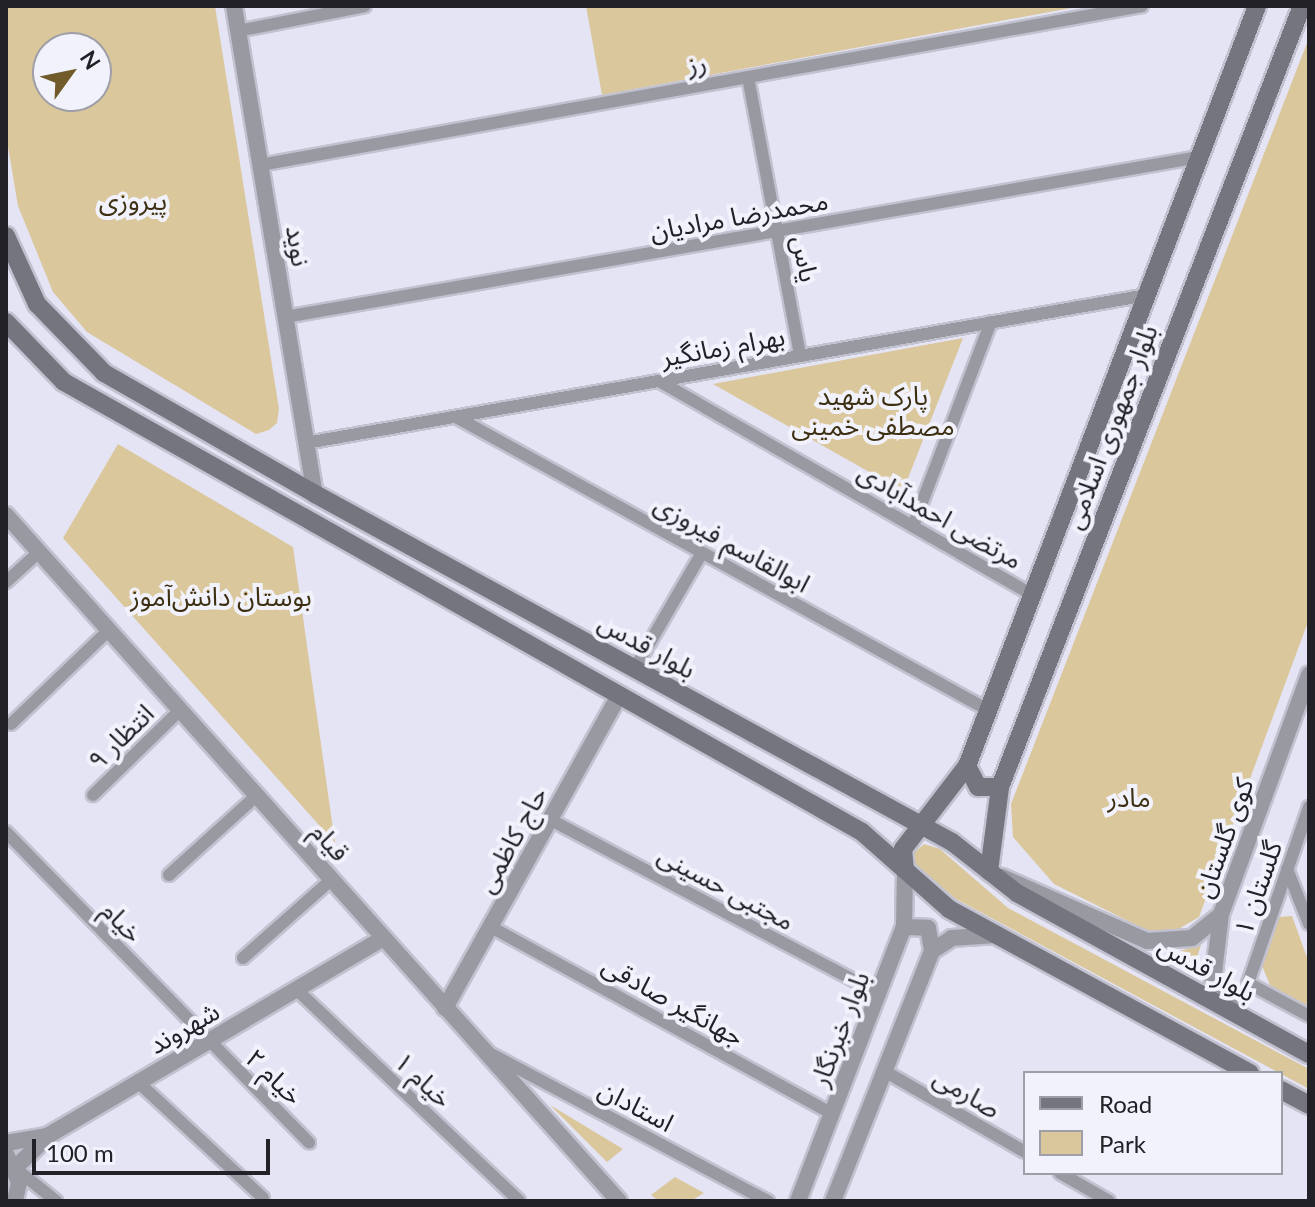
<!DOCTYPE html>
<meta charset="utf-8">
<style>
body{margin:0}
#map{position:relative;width:1315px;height:1207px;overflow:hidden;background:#e4e4f5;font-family:Lato,"Noto Sans Arabic",sans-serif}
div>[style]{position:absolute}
.green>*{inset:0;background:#dbc79c}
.roads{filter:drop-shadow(2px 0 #c1c1d0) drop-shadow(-2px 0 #c1c1d0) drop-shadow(0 2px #c1c1d0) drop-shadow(0 -2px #c1c1d0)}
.minor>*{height:12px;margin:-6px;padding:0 6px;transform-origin:6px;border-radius:6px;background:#999aa1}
.tertiary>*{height:16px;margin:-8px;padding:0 8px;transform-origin:8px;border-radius:8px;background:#999aa1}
.secondary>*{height:18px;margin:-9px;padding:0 9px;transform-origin:9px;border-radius:9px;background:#75757f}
span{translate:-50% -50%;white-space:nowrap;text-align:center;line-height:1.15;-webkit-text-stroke:8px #f2f2fc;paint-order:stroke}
.street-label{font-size:26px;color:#212127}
.park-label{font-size:26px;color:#3d3012}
.frame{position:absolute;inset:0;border:8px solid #212127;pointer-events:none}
.legend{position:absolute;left:1023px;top:1071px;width:260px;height:104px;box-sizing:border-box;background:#f2f2fc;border:2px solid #9e9ea7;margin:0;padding:10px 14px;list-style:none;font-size:24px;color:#212127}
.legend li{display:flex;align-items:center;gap:16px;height:40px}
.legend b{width:40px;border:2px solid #9e9ea7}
.north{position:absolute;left:32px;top:32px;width:80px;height:80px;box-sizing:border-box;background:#f2f2fc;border:2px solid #9e9ea7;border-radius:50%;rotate:57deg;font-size:22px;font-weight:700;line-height:32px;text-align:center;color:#212127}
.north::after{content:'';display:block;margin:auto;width:28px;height:36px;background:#715b2b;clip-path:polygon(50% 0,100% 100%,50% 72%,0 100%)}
.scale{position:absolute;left:32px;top:1139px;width:238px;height:36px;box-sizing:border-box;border:4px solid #212127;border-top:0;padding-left:10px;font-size:24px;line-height:28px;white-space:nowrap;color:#212127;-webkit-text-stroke:6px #f2f2fc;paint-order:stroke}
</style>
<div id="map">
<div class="green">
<i style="clip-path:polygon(evenodd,6px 6px,215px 6px,279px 409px,277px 423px,269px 430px,256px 434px,87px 332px,53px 292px,18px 206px,6px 135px,6px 6px,48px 48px,96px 48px,96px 96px,48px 96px,48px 48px)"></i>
<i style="clip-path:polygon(586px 6px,1082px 6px,602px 95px)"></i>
<i style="clip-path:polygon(1309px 38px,1309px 619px,1199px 917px,1175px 931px,1148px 931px,1054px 884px,1013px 837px,1011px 804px)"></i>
<i style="clip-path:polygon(963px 338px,903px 491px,713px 384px)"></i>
<i style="clip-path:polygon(118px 444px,293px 547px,335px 843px,63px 538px)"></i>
<i style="clip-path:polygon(924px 844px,940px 849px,1008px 908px,1309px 1069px,1309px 1089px,956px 899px,914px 864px,915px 852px)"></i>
<i style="clip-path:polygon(1292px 916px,1309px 963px,1309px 1010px,1270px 985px,1262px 966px,1278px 917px)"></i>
<i style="clip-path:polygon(1201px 945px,1193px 970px,1173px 953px)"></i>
<i style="clip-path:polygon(550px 1105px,623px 1149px,607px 1162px)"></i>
<i style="clip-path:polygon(675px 1177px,704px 1193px,691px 1201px,659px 1201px,651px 1195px)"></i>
</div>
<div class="roads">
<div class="minor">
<i style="left:238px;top:31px;width:129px;rotate:-11.1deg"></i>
<i style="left:748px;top:77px;width:283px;rotate:79.4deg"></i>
<i style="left:260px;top:165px;width:896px;rotate:-10.22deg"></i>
<i style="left:285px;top:317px;width:928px;rotate:-9.93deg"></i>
<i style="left:659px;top:381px;width:430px;rotate:29.8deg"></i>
<i style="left:456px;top:417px;width:607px;rotate:28.84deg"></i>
<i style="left:306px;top:443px;width:854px;rotate:-9.98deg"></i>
<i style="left:913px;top:526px;width:218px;rotate:-69.1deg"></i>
<i style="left:6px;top:582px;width:45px;rotate:-42.3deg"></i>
<i style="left:635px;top:668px;width:133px;rotate:-59.8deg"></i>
<i style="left:11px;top:724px;width:136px;rotate:-43.8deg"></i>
<i style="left:93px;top:795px;width:122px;rotate:-44.3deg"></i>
<i style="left:1309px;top:807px;width:186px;rotate:109.1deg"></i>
<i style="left:1248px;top:983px;width:69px;rotate:28.4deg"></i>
<i style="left:551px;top:820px;width:372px;rotate:27.9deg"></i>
<i style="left:6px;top:832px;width:434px;rotate:45.7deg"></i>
<i style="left:1287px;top:869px;width:59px;rotate:68.2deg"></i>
<i style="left:169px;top:875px;width:118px;rotate:-42.2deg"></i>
<i style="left:491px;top:927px;width:390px;rotate:28.7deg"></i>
<i style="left:243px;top:958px;width:118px;rotate:-41.6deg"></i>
<i style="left:297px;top:990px;width:306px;rotate:43.5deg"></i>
<i style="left:491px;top:1054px;width:314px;rotate:28deg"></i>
<i style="left:886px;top:1072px;width:160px;rotate:29.9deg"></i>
<i style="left:139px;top:1083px;width:169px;rotate:42.8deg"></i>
<i style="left:15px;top:1168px;width:53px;rotate:38.8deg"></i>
<i style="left:1060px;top:1173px;width:56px;rotate:29.7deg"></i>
</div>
<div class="tertiary">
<i style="left:234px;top:6px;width:495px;rotate:80.6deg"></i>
<i style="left:6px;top:515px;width:920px;rotate:48.22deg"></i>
<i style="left:1002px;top:877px;width:158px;rotate:23.8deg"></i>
<i style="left:1147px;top:941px;width:45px;rotate:-3.8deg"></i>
<i style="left:1192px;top:938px;width:36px;rotate:-39deg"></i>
<i style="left:904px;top:927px;width:24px;rotate:2deg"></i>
<i style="left:928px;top:928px;width:23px;rotate:80deg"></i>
<i style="left:445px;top:1008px;width:359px;rotate:-60.9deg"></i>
<i style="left:1234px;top:1011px;width:37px;rotate:-125deg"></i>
<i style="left:1213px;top:981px;width:67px;rotate:-83.2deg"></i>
<i style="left:1221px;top:914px;width:255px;rotate:-69.8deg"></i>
<i style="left:6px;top:1143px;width:42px;rotate:-9.7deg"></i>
<i style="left:6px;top:1154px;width:31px;rotate:65deg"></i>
<i style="left:19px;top:1182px;width:19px;rotate:102deg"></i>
<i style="left:15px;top:1168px;width:47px;rotate:-44.1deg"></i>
<i style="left:49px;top:1135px;width:388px;rotate:-30.5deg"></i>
<i style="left:798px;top:1201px;width:294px;rotate:-68.9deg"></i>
<i style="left:904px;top:927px;width:58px;rotate:-89deg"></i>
<i style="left:833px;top:1201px;width:269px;rotate:-68.4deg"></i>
<i style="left:932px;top:951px;width:24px;rotate:-33deg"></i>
<i style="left:952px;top:938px;width:44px;rotate:-3.9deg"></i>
</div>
<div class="secondary">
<i style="left:6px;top:236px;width:75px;rotate:65.5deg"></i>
<i style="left:37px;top:304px;width:96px;rotate:45.8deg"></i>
<i style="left:104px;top:373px;width:243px;rotate:29.8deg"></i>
<i style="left:315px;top:494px;width:726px;rotate:28.65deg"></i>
<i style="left:952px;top:842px;width:83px;rotate:38.1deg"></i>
<i style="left:1017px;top:893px;width:333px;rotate:28.9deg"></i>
<i style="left:6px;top:322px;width:83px;rotate:46deg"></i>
<i style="left:64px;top:382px;width:916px;rotate:29.42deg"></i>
<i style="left:862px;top:832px;width:116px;rotate:41.5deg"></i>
<i style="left:949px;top:909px;width:343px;rotate:28.6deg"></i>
<i style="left:967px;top:766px;width:24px;rotate:62deg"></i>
<i style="left:978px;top:787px;width:22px"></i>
<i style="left:905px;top:869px;width:20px;rotate:-96deg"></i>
<i style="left:903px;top:849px;width:105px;rotate:-52.4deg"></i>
<i style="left:967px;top:766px;width:813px;rotate:-69.11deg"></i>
<i style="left:989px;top:871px;width:85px;rotate:-82.5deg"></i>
<i style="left:1000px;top:787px;width:837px;rotate:-68.86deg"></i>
<i style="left:1281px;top:1090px;width:32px;rotate:28deg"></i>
</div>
</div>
<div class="street-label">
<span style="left:697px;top:64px;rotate:-10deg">رز</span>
<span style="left:739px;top:216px;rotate:-10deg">محمدرضا مرادیان</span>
<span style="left:298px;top:246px;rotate:81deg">نوید</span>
<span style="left:805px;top:259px;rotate:79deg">یاس</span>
<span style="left:723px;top:347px;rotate:-10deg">بهرام زمانگیر</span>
<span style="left:1111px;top:427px;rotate:-69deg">بلوار جمهوری اسلامی</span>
<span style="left:940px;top:516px;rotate:30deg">مرتضی احمدآبادی</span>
<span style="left:732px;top:544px;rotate:29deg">ابوالقاسم فیروزی</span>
<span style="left:647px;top:646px;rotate:29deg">بلوار قدس</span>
<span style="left:121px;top:737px;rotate:-44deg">انتظار ۹</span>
<span style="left:1224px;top:838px;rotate:-70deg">کوی گلستان</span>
<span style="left:512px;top:840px;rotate:-61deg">حاج کاظمی</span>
<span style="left:330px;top:842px;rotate:48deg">قیام</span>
<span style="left:726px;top:888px;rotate:28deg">مجتبی حسینی</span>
<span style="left:1258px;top:888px;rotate:-71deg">گلستان ۱</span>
<span style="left:122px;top:922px;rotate:46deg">خیام</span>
<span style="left:1207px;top:969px;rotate:29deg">بلوار قدس</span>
<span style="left:673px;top:1001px;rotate:29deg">جهانگیر صادقی</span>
<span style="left:184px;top:1028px;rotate:-30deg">شهروند</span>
<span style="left:840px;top:1029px;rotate:-69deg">بلوار خبرنگار</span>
<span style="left:274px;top:1077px;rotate:44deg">خیام ۲</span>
<span style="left:423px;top:1080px;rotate:43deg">خیام ۱</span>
<span style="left:967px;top:1093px;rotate:30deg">صارمی</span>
<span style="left:636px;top:1106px;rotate:28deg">استادان</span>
</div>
<div class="park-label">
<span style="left:133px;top:201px">پیروزی</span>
<span style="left:873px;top:411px">پارک شهید<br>مصطفی خمینی</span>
<span style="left:221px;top:597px">بوستان دانش‌آموز</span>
<span style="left:1129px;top:798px">مادر</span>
</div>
<div class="frame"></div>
<ul class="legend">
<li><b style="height:10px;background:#75757f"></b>Road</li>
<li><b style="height:22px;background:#dbc79c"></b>Park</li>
</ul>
<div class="north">N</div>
<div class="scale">100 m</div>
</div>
